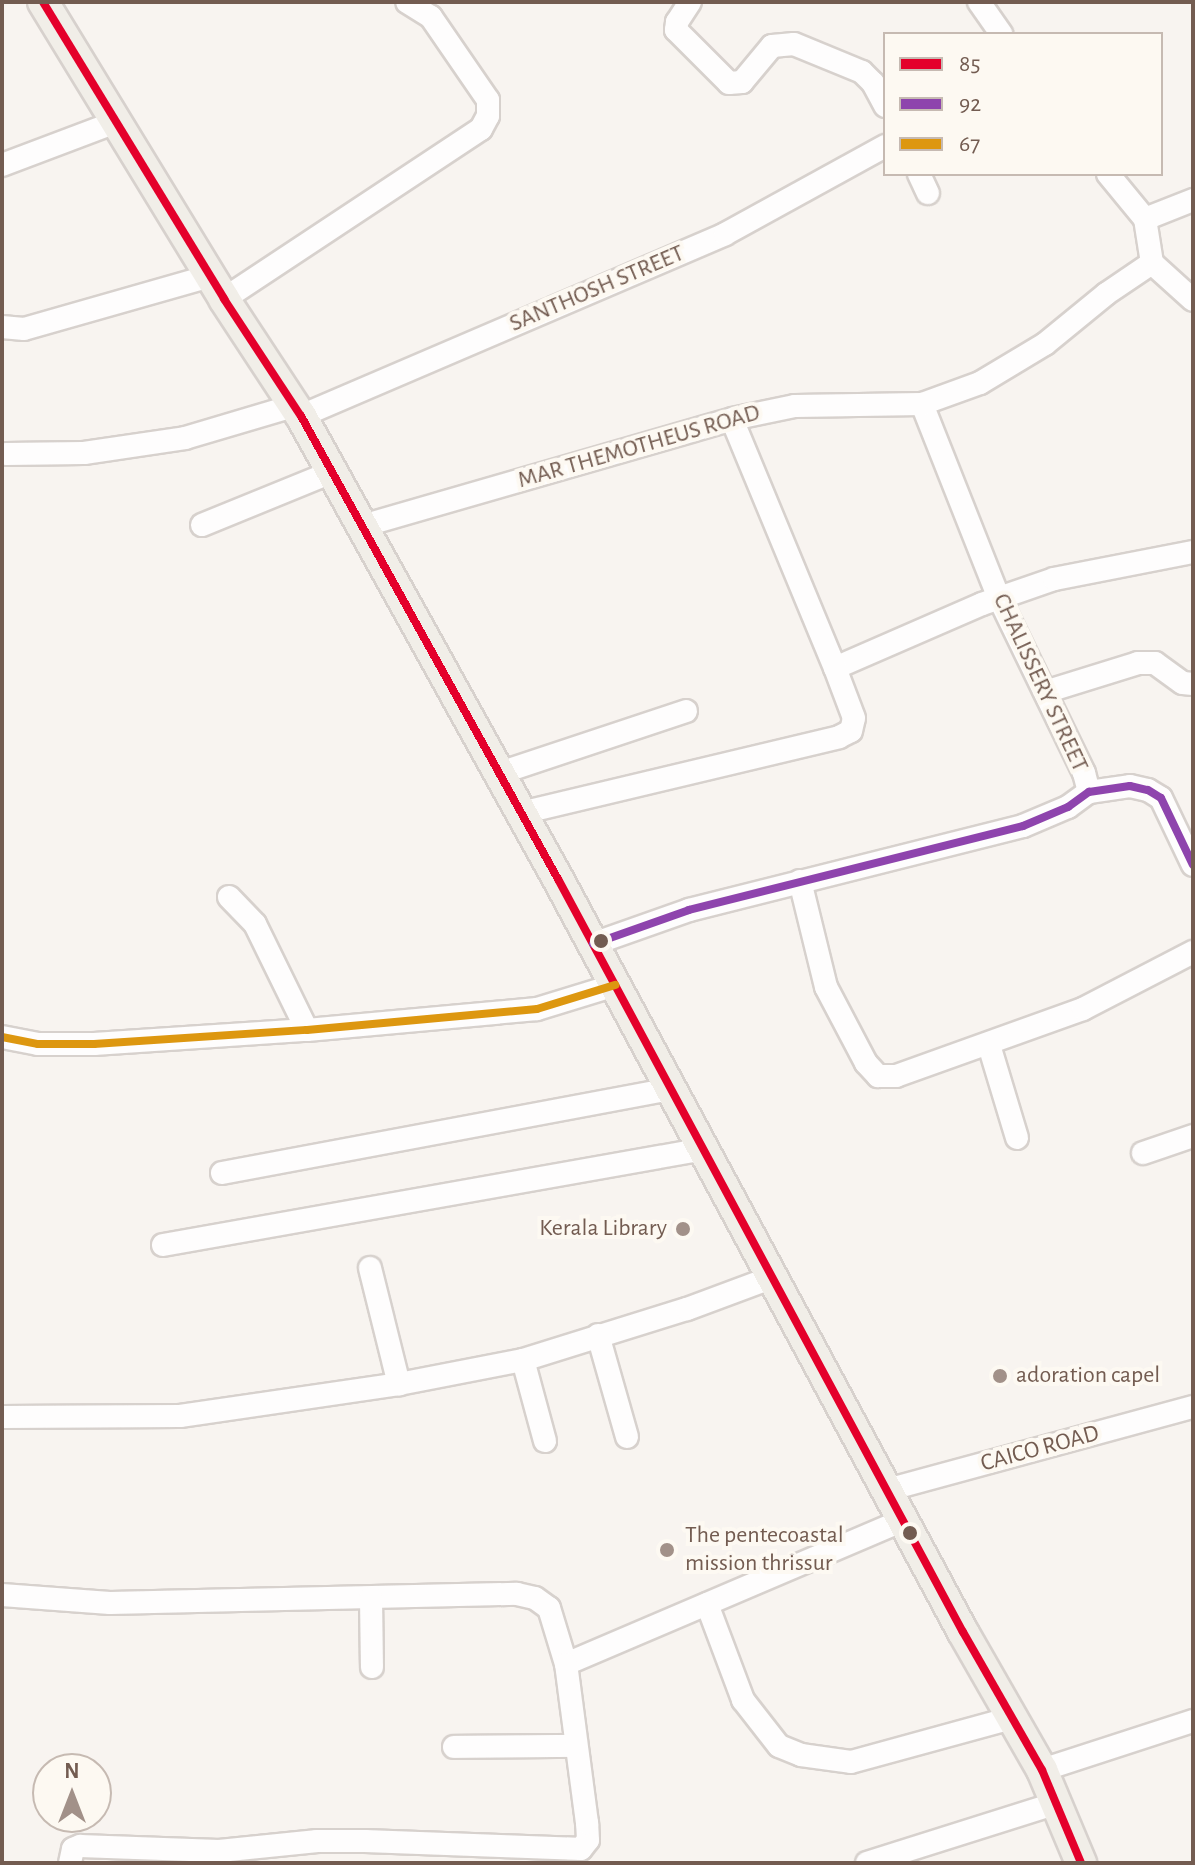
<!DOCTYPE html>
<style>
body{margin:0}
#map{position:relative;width:1195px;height:1865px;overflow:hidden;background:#f8f4f0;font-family:"Alegreya Sans",sans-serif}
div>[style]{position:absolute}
.roads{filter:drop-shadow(2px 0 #d7d1cd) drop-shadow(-2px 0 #d7d1cd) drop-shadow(0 2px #d7d1cd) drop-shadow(0 -2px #d7d1cd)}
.minor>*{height:22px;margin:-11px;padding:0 11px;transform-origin:11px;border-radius:11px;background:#fefdfd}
.major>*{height:30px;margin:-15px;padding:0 15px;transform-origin:15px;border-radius:15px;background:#f1eee8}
.bus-1>*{height:8px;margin:-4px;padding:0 4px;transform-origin:4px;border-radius:4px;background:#e4002b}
.bus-2>*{height:8px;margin:-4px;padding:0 4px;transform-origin:4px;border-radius:4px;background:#8e44ad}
.bus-3>*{height:8px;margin:-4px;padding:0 4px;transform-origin:4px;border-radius:4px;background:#dd9710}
.dots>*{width:22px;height:22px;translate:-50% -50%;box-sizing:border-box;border:4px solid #fdf9f2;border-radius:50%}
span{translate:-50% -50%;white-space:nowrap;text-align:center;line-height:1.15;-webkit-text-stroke:8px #fdf9f2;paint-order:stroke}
.street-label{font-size:24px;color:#735c51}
.poi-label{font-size:24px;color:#735c51}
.right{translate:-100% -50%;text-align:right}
.left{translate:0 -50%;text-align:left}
.frame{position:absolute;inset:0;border:4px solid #735c51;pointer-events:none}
.legend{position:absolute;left:883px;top:32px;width:280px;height:144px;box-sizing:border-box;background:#fdf9f2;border:2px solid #c6bab2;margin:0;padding:10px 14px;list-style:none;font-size:24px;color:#735c51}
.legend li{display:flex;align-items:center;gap:16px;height:40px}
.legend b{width:40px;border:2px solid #c6bab2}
.north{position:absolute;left:32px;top:1753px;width:80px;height:80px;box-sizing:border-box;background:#fdf9f2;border:2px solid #c6bab2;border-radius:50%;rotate:0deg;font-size:22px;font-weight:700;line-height:32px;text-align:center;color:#735c51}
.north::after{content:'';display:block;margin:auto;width:28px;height:36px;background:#a29189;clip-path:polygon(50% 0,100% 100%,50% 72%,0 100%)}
</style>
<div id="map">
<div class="roads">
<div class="minor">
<i style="left:690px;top:2px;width:24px;rotate:123deg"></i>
<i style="left:677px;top:22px;width:8px;rotate:97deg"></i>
<i style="left:676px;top:30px;width:75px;rotate:45deg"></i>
<i style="left:729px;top:83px;width:13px;rotate:-4deg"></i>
<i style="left:742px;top:82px;width:47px;rotate:-50.2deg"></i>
<i style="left:772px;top:46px;width:22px;rotate:-5deg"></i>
<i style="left:794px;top:44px;width:74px;rotate:22.4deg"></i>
<i style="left:862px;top:72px;width:16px;rotate:45deg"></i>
<i style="left:873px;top:83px;width:26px;rotate:62deg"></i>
<i style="left:979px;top:2px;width:39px;rotate:55deg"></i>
<i style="left:2px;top:165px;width:122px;rotate:-20.7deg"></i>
<i style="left:919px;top:174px;width:21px;rotate:65deg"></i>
<i style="left:1108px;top:174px;width:58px;rotate:50.6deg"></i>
<i style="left:1145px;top:219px;width:52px;rotate:-21.6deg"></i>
<i style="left:1152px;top:263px;width:55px;rotate:42.1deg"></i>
<i style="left:224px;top:299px;width:308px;rotate:-33.5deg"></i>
<i style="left:481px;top:129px;width:15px;rotate:-62deg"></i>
<i style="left:488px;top:116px;width:16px;rotate:-90deg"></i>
<i style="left:488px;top:100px;width:101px;rotate:-124.5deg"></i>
<i style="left:431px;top:17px;width:28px;rotate:-148deg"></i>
<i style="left:2px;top:327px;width:22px;rotate:5deg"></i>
<i style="left:24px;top:329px;width:193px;rotate:-15.9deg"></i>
<i style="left:922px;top:404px;width:209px;rotate:68.4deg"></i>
<i style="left:999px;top:598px;width:195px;rotate:64.1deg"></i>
<i style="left:1084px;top:773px;width:20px;rotate:75deg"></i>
<i style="left:301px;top:416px;width:461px;rotate:-23.2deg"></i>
<i style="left:725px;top:234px;width:183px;rotate:-28.8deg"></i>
<i style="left:6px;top:454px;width:78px;rotate:-0.7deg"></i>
<i style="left:84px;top:453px;width:102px;rotate:-8.4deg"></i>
<i style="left:185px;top:438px;width:113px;rotate:-16.5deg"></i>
<i style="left:202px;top:525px;width:140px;rotate:-22.2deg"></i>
<i style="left:362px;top:526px;width:385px;rotate:-16.1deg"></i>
<i style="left:732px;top:419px;width:64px;rotate:-11.7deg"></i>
<i style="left:795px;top:406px;width:127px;rotate:-0.9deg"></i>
<i style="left:922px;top:404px;width:62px;rotate:-19.9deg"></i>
<i style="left:980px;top:383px;width:76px;rotate:-31deg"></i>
<i style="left:1045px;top:344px;width:79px;rotate:-39.3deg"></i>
<i style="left:1106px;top:294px;width:55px;rotate:-34deg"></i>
<i style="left:1152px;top:263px;width:45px;rotate:-99deg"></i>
<i style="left:835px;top:668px;width:160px;rotate:-23.5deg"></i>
<i style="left:982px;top:604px;width:76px;rotate:-19.1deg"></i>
<i style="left:1054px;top:579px;width:142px;rotate:-11deg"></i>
<i style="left:1045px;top:692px;width:97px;rotate:-17.3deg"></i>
<i style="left:1138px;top:663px;width:17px"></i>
<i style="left:1155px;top:663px;width:34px;rotate:36deg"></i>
<i style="left:1183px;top:683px;width:10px;rotate:6deg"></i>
<i style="left:500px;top:773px;width:196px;rotate:-18.4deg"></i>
<i style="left:521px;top:813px;width:327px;rotate:-13.4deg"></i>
<i style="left:839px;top:737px;width:13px;rotate:-27deg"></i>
<i style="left:851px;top:731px;width:13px;rotate:-77deg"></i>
<i style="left:854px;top:718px;width:53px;rotate:-110.8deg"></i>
<i style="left:835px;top:668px;width:269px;rotate:-112.5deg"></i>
<i style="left:800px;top:881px;width:109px;rotate:76.2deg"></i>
<i style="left:826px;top:987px;width:86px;rotate:62.2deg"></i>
<i style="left:866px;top:1063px;width:18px;rotate:47deg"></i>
<i style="left:878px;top:1076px;width:18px"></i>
<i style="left:896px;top:1076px;width:199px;rotate:-19.7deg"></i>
<i style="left:1083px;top:1009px;width:124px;rotate:-27.4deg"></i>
<i style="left:229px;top:897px;width:37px;rotate:46deg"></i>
<i style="left:255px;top:924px;width:118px;rotate:63.9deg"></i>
<i style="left:593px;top:944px;width:102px;rotate:-19.5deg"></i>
<i style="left:689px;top:910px;width:344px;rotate:-14.1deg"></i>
<i style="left:1023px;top:826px;width:49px;rotate:-22.9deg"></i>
<i style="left:1068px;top:807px;width:26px;rotate:-36deg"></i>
<i style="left:1089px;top:792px;width:41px;rotate:-8.3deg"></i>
<i style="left:1130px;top:786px;width:18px;rotate:13deg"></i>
<i style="left:1148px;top:790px;width:15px;rotate:32deg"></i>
<i style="left:1161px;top:798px;width:74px;rotate:64.5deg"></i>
<i style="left:2px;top:1037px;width:37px;rotate:11deg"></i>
<i style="left:38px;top:1044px;width:56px"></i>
<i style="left:94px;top:1044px;width:213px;rotate:-3.8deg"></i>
<i style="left:307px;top:1030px;width:231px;rotate:-5.2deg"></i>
<i style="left:537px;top:1009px;width:82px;rotate:-17.1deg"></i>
<i style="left:989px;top:1045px;width:97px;rotate:73.2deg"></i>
<i style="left:1143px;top:1153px;width:53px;rotate:-18.8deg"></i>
<i style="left:222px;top:1173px;width:457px;rotate:-10.6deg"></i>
<i style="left:163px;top:1245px;width:549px;rotate:-10.06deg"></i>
<i style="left:370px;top:1268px;width:120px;rotate:76deg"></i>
<i style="left:598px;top:1335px;width:106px;rotate:74.1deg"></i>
<i style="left:523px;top:1360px;width:84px;rotate:74.8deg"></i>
<i style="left:2px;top:1417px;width:178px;rotate:-0.3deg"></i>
<i style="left:180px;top:1416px;width:221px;rotate:-8.3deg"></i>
<i style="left:399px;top:1384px;width:126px;rotate:-11deg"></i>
<i style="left:523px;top:1360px;width:172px;rotate:-17.3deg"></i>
<i style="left:687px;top:1309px;width:92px;rotate:-20.4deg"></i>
<i style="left:887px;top:1490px;width:317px;rotate:-15.2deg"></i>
<i style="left:2px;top:1595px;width:108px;rotate:4.2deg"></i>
<i style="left:110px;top:1603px;width:407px;rotate:-1.3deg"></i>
<i style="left:517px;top:1594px;width:18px;rotate:13deg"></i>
<i style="left:535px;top:1598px;width:17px;rotate:36deg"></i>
<i style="left:549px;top:1608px;width:59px;rotate:73.1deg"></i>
<i style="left:566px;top:1664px;width:366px;rotate:-23.1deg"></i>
<i style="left:371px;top:1598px;width:69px;rotate:89.2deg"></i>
<i style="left:707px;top:1604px;width:103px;rotate:69.4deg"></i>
<i style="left:743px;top:1700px;width:58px;rotate:52deg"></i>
<i style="left:779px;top:1746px;width:24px;rotate:22deg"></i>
<i style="left:801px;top:1755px;width:50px;rotate:8deg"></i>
<i style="left:851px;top:1762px;width:167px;rotate:-15.3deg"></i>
<i style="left:454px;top:1747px;width:120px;rotate:-0.5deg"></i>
<i style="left:1042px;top:1770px;width:159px;rotate:-18deg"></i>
<i style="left:70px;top:1863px;width:14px;rotate:-78deg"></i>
<i style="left:73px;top:1849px;width:8px;rotate:-23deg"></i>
<i style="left:80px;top:1846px;width:139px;rotate:2.1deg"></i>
<i style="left:219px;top:1851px;width:99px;rotate:-5.8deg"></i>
<i style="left:317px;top:1841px;width:48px"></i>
<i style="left:365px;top:1841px;width:216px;rotate:2.1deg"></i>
<i style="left:581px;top:1849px;width:11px;rotate:-52deg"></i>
<i style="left:588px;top:1840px;width:17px;rotate:-93deg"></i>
<i style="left:587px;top:1823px;width:160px;rotate:-97.5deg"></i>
<i style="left:867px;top:1863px;width:199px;rotate:-17.5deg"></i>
</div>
<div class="major">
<i style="left:43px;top:2px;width:348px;rotate:58.6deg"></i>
<i style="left:224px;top:299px;width:140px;rotate:56.7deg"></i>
<i style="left:301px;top:416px;width:530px;rotate:60.97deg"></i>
<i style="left:558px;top:879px;width:855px;rotate:61.73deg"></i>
<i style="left:963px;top:1632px;width:159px;rotate:60.2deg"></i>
<i style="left:1042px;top:1770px;width:101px;rotate:67.2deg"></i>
</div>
</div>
<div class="bus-1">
<i style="left:43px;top:2px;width:348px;rotate:58.6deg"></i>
<i style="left:224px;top:299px;width:140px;rotate:56.7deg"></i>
<i style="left:301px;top:416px;width:530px;rotate:60.97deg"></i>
<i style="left:558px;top:879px;width:855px;rotate:61.73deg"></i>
<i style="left:963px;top:1632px;width:159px;rotate:60.2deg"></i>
<i style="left:1042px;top:1770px;width:101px;rotate:67.2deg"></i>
</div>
<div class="bus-2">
<i style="left:593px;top:944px;width:102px;rotate:-19.5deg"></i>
<i style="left:689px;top:910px;width:344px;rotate:-14.1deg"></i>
<i style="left:1023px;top:826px;width:49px;rotate:-22.9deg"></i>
<i style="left:1068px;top:807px;width:26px;rotate:-36deg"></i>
<i style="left:1089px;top:792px;width:41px;rotate:-8.3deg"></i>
<i style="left:1130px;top:786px;width:18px;rotate:13deg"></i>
<i style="left:1148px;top:790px;width:15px;rotate:32deg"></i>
<i style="left:1161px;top:798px;width:74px;rotate:64.5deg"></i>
</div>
<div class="bus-3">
<i style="left:2px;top:1037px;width:37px;rotate:11deg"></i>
<i style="left:38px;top:1044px;width:56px"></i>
<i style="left:94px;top:1044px;width:213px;rotate:-3.8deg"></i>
<i style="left:307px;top:1030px;width:231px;rotate:-5.2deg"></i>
<i style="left:537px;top:1009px;width:82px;rotate:-17.1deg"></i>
</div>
<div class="dots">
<i style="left:601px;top:941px;background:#735c51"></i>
<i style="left:683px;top:1229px;background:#a29189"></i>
<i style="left:1000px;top:1376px;background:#a29189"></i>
<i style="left:910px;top:1533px;background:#735c51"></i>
<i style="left:667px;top:1550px;background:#a29189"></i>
</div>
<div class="street-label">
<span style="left:597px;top:289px;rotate:-23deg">SANTHOSH STREET</span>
<span style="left:639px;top:447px;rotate:-16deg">MAR THEMOTHEUS ROAD</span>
<span style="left:1040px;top:683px;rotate:65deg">CHALISSERY STREET</span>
<span style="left:1040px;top:1449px;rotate:-15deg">CAICO ROAD</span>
</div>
<div class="poi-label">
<span class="right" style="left:667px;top:1229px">Kerala Library</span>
<span class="left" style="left:1016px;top:1376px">adoration capel</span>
<span class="left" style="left:685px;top:1550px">The pentecoastal<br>mission thrissur</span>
</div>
<div class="frame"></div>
<ul class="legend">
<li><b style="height:10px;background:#e4002b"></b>85</li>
<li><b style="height:10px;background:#8e44ad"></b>92</li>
<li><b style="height:10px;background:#dd9710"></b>67</li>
</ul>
<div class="north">N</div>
</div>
